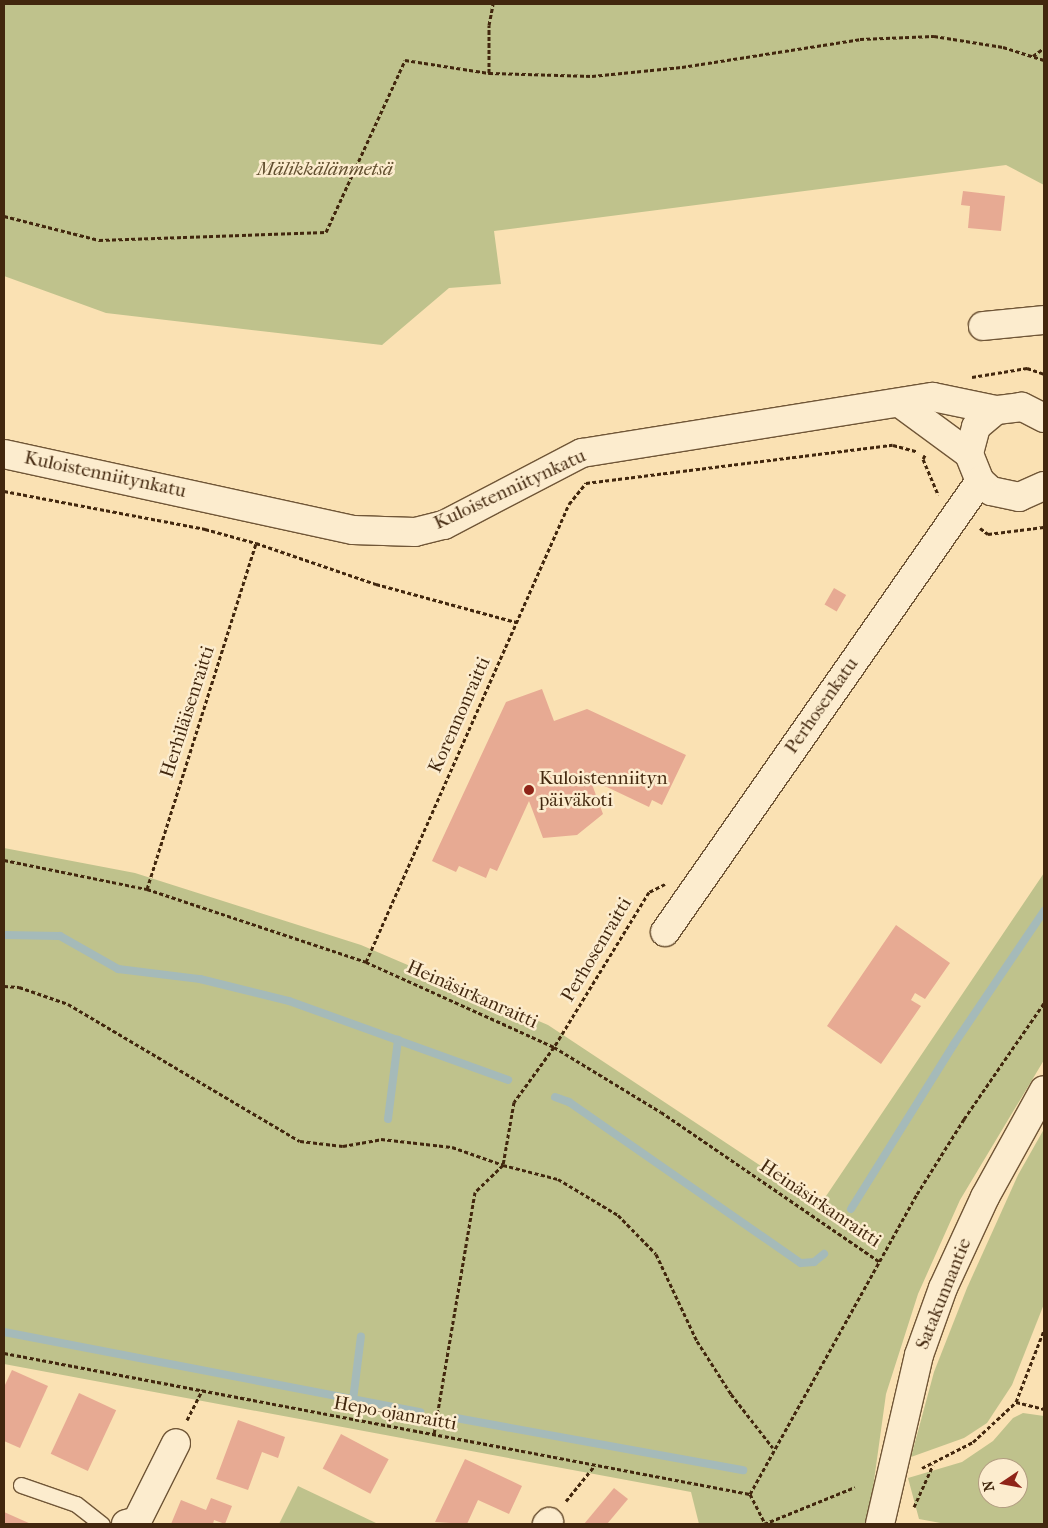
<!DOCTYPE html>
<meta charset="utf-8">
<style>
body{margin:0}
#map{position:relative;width:1048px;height:1528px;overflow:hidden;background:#fae1b3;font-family:"IM FELL French Canon",serif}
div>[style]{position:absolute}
.green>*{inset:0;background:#bfc28c}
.stream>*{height:8px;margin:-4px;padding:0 4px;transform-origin:4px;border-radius:4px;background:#a5bab9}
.building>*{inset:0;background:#e7aa93;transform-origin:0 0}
.path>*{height:3px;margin-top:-1.5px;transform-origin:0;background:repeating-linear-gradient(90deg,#42270e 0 4px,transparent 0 6.5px)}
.roads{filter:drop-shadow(1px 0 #705637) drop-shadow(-1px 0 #705637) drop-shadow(0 1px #705637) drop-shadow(0 -1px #705637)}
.service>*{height:15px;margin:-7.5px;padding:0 7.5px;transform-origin:7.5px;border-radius:7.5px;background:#fcecce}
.minor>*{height:28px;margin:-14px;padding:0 14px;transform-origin:14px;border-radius:14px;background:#fcecce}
.secondary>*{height:28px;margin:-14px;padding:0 14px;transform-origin:14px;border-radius:14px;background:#fcecce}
.dots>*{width:14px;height:14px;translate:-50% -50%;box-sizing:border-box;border:2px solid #fcecce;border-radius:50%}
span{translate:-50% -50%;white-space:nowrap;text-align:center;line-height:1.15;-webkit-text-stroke:5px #fcecce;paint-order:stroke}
.park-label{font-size:19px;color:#614e2e;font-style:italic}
.street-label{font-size:19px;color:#42270e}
.poi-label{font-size:19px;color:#42270e}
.left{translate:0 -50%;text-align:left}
.frame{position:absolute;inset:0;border:5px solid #42270e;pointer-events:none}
.north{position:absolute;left:978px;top:1458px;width:50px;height:50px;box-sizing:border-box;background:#fcecce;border:1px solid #b29d81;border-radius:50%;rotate:258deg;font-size:14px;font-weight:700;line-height:20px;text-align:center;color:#42270e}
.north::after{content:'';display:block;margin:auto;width:18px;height:22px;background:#8f2418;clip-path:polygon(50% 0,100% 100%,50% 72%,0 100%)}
</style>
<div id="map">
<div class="green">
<i style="clip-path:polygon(4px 4px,1044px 4px,1044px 185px,1006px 165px,494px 231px,501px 284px,449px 288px,382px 345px,106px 313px,4px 276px)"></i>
<i style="clip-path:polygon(4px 848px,135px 873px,361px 945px,548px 1025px,820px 1205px,1044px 873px,1044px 1060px,960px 1200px,918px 1294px,886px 1394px,868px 1524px,699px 1524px,691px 1492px,4px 1364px)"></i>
<i style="clip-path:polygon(1044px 1129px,1044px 1304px,1012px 1385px,987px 1423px,964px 1438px,911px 1457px,934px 1372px,967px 1288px,1018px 1175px)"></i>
<i style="clip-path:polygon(evenodd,1023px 1413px,1044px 1416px,1044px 1524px,946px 1524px,919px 1519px,908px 1478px,962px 1462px,993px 1441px,1013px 1418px,1023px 1413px,988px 1468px,1018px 1468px,1018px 1498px,988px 1498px,988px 1468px)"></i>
<i style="clip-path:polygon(298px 1486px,376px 1523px,375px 1524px,279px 1524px)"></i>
</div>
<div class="stream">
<i style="left:4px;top:935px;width:56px;rotate:1deg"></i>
<i style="left:60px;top:936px;width:67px;rotate:29.6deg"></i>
<i style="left:118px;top:969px;width:83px;rotate:7deg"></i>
<i style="left:200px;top:979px;width:92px;rotate:13.9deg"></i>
<i style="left:289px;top:1001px;width:233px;rotate:19.8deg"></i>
<i style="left:555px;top:1097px;width:15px;rotate:20deg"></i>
<i style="left:569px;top:1102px;width:282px;rotate:34.8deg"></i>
<i style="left:801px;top:1263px;width:13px;rotate:-4deg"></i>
<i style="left:814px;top:1262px;width:13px;rotate:-39deg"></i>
<i style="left:388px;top:1119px;width:80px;rotate:-82.8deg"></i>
<i style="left:851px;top:1209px;width:195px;rotate:-58deg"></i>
<i style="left:954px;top:1044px;width:161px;rotate:-55.9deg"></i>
<i style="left:4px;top:1332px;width:424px;rotate:10.9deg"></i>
<i style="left:353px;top:1400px;width:64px;rotate:-82.9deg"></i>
<i style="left:456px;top:1418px;width:292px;rotate:10.3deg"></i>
</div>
<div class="building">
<i style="clip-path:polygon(963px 191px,1005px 196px,1001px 231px,968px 228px,970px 206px,961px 205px)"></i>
<i style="left:834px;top:588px;width:14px;height:19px;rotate:30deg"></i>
<i style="clip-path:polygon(542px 689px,554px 721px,587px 709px,686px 755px,662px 805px,652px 800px,649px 807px,590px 779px,603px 814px,577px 835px,543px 838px,529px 801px,497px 871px,490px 868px,486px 878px,459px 866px,456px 872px,432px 861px,506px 702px)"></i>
<i style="clip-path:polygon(896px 925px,950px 963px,925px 999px,915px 993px,911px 1000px,921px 1006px,881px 1064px,827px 1026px)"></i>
<i style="clip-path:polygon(12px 1370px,48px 1386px,20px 1448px,4px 1441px,4px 1387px)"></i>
<i style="left:79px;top:1393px;width:41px;height:67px;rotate:25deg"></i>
<i style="clip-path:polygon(238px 1420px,285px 1437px,278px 1458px,262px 1452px,248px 1490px,216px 1479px)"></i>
<i style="left:341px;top:1434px;width:54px;height:39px;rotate:28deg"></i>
<i style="clip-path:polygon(465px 1459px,522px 1486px,509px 1514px,478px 1500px,467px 1524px,435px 1522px)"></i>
<i style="clip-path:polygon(614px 1488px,628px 1499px,607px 1524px,584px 1524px)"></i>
<i style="clip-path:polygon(211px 1498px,232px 1506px,225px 1524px,214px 1520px,213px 1524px,171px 1524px,181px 1500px,206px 1510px)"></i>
<i style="clip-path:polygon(4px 1512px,31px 1524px,4px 1524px)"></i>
</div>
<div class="path">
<i style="left:1033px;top:56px;width:14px;rotate:-36deg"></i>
<i style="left:489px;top:73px;width:48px;rotate:-90deg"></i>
<i style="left:489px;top:25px;width:21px;rotate:-79deg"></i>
<i style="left:4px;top:216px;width:98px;rotate:14.2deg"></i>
<i style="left:99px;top:240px;width:227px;rotate:-2deg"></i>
<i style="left:326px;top:232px;width:189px;rotate:-65.3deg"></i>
<i style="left:405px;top:60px;width:85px;rotate:8.8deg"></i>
<i style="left:489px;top:73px;width:103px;rotate:1.7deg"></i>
<i style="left:592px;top:76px;width:90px;rotate:-5.7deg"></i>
<i style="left:682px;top:67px;width:180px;rotate:-8.9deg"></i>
<i style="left:860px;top:39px;width:74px;rotate:-2.3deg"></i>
<i style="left:934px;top:36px;width:70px;rotate:9.1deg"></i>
<i style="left:1003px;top:47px;width:43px;rotate:17.6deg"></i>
<i style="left:972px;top:377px;width:56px;rotate:-9.3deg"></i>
<i style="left:1027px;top:368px;width:18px;rotate:19deg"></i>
<i style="left:925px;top:455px;width:4px;rotate:117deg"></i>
<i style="left:923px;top:459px;width:39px;rotate:67deg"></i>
<i style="left:4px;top:491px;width:205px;rotate:10.7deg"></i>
<i style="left:205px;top:529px;width:53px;rotate:15.4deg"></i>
<i style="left:256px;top:543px;width:127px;rotate:18.9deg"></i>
<i style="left:376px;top:584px;width:145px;rotate:15.2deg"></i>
<i style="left:980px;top:528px;width:10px;rotate:37deg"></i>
<i style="left:988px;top:534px;width:56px;rotate:-7.1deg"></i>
<i style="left:4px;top:860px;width:146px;rotate:11.5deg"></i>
<i style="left:147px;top:889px;width:231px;rotate:18.4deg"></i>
<i style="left:366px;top:962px;width:206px;rotate:24.3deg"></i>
<i style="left:554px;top:1047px;width:125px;rotate:31.3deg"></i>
<i style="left:661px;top:1112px;width:265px;rotate:34.4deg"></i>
<i style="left:665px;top:884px;width:18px;rotate:153deg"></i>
<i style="left:649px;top:892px;width:182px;rotate:121.5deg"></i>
<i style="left:554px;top:1047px;width:68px;rotate:126deg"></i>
<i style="left:514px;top:1102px;width:64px;rotate:99.9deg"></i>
<i style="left:503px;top:1165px;width:57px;rotate:14.3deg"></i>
<i style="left:558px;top:1179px;width:70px;rotate:31deg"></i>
<i style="left:618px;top:1215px;width:54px;rotate:45.7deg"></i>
<i style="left:656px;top:1254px;width:96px;rotate:64.8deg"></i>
<i style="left:697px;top:1341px;width:63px;rotate:57.3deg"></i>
<i style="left:731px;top:1394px;width:68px;rotate:52.1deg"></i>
<i style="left:147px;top:889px;width:363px;rotate:-72.5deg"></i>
<i style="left:366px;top:962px;width:501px;rotate:-66.1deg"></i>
<i style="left:569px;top:504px;width:27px;rotate:-51deg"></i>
<i style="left:586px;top:483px;width:309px;rotate:-7.1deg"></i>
<i style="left:893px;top:445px;width:24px;rotate:15deg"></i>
<i style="left:4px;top:986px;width:15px;rotate:4deg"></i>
<i style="left:19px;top:987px;width:52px;rotate:19.1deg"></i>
<i style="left:68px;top:1004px;width:269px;rotate:30.6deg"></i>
<i style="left:300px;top:1141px;width:43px;rotate:6.6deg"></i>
<i style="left:343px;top:1146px;width:39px;rotate:-10deg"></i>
<i style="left:381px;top:1139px;width:71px;rotate:6.4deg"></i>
<i style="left:452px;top:1147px;width:54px;rotate:19.4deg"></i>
<i style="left:503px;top:1165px;width:39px;rotate:136deg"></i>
<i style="left:475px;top:1192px;width:246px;rotate:99.6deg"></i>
<i style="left:4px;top:1353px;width:759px;rotate:10.7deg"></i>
<i style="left:750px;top:1494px;width:33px;rotate:63deg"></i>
<i style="left:1016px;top:1402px;width:29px;rotate:14deg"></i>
<i style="left:187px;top:1420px;width:34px;rotate:-63deg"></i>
<i style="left:922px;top:1468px;width:57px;rotate:-27deg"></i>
<i style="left:973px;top:1442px;width:59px;rotate:-42.9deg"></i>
<i style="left:1016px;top:1402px;width:77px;rotate:-68.7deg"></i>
<i style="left:750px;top:1494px;width:343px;rotate:-60.9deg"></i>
<i style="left:917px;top:1194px;width:89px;rotate:-57.9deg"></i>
<i style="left:964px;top:1119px;width:141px;rotate:-55.4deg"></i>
<i style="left:566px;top:1501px;width:46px;rotate:-51.1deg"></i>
<i style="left:914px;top:1507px;width:46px;rotate:-65.7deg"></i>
<i style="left:764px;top:1524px;width:98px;rotate:-22.1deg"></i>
</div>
<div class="roads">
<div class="service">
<i style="left:21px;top:1485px;width:58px;rotate:19.1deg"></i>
<i style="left:76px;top:1504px;width:33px;rotate:38deg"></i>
</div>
<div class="minor">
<i style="left:983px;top:326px;width:61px;rotate:-5.6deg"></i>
<i style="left:901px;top:404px;width:84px;rotate:36.3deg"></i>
<i style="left:1044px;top:418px;width:25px;rotate:-153deg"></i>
<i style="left:1022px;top:407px;width:26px;rotate:173deg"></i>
<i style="left:996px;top:410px;width:26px;rotate:140deg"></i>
<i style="left:976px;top:427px;width:28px;rotate:105deg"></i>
<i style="left:969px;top:454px;width:29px;rotate:68deg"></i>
<i style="left:980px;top:481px;width:15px;rotate:42deg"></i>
<i style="left:991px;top:491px;width:29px;rotate:12deg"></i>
<i style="left:1019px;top:497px;width:27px;rotate:-24deg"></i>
<i style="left:4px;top:454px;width:357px;rotate:12.3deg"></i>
<i style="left:353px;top:530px;width:62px;rotate:1.8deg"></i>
<i style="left:415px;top:532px;width:30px;rotate:-14deg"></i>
<i style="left:444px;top:525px;width:156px;rotate:-27.6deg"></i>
<i style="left:582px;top:453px;width:355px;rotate:-9.1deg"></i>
<i style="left:933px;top:397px;width:64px;rotate:11.7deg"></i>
<i style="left:665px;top:932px;width:550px;rotate:-55.07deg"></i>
<i style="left:126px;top:1524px;width:11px;rotate:-15deg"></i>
<i style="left:137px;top:1521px;width:87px;rotate:-63.4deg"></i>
<i style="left:547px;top:1524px;width:3px;rotate:-45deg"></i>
</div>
<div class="secondary">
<i style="left:880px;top:1524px;width:173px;rotate:-77deg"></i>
<i style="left:919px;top:1355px;width:71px;rotate:-70.3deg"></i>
<i style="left:943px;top:1288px;width:100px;rotate:-65.2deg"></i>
<i style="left:985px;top:1197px;width:122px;rotate:-61.1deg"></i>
</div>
</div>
<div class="dots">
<i style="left:529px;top:790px;background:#8f2418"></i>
</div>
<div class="park-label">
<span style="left:325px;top:170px">Mälikkälänmetsä</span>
</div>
<div class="street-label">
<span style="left:105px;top:475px;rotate:12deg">Kuloistenniitynkatu</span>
<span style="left:510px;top:490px;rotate:-25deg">Kuloistenniitynkatu</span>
<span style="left:822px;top:706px;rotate:-55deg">Perhosenkatu</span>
<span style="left:188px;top:712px;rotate:-72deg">Herhiläisenraitti</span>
<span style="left:460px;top:715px;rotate:-66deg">Korennonraitti</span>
<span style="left:597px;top:950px;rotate:-59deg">Perhosenraitti</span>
<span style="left:472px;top:995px;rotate:24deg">Heinäsirkanraitti</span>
<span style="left:820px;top:1204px;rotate:34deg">Heinäsirkanraitti</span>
<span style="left:944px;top:1294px;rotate:-68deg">Satakunnantie</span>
<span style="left:395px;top:1414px;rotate:10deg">Hepo-ojanraitti</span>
</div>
<div class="poi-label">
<span class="left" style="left:539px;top:790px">Kuloistenniityn<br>päiväkoti</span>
</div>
<div class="frame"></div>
<div class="north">N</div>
</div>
